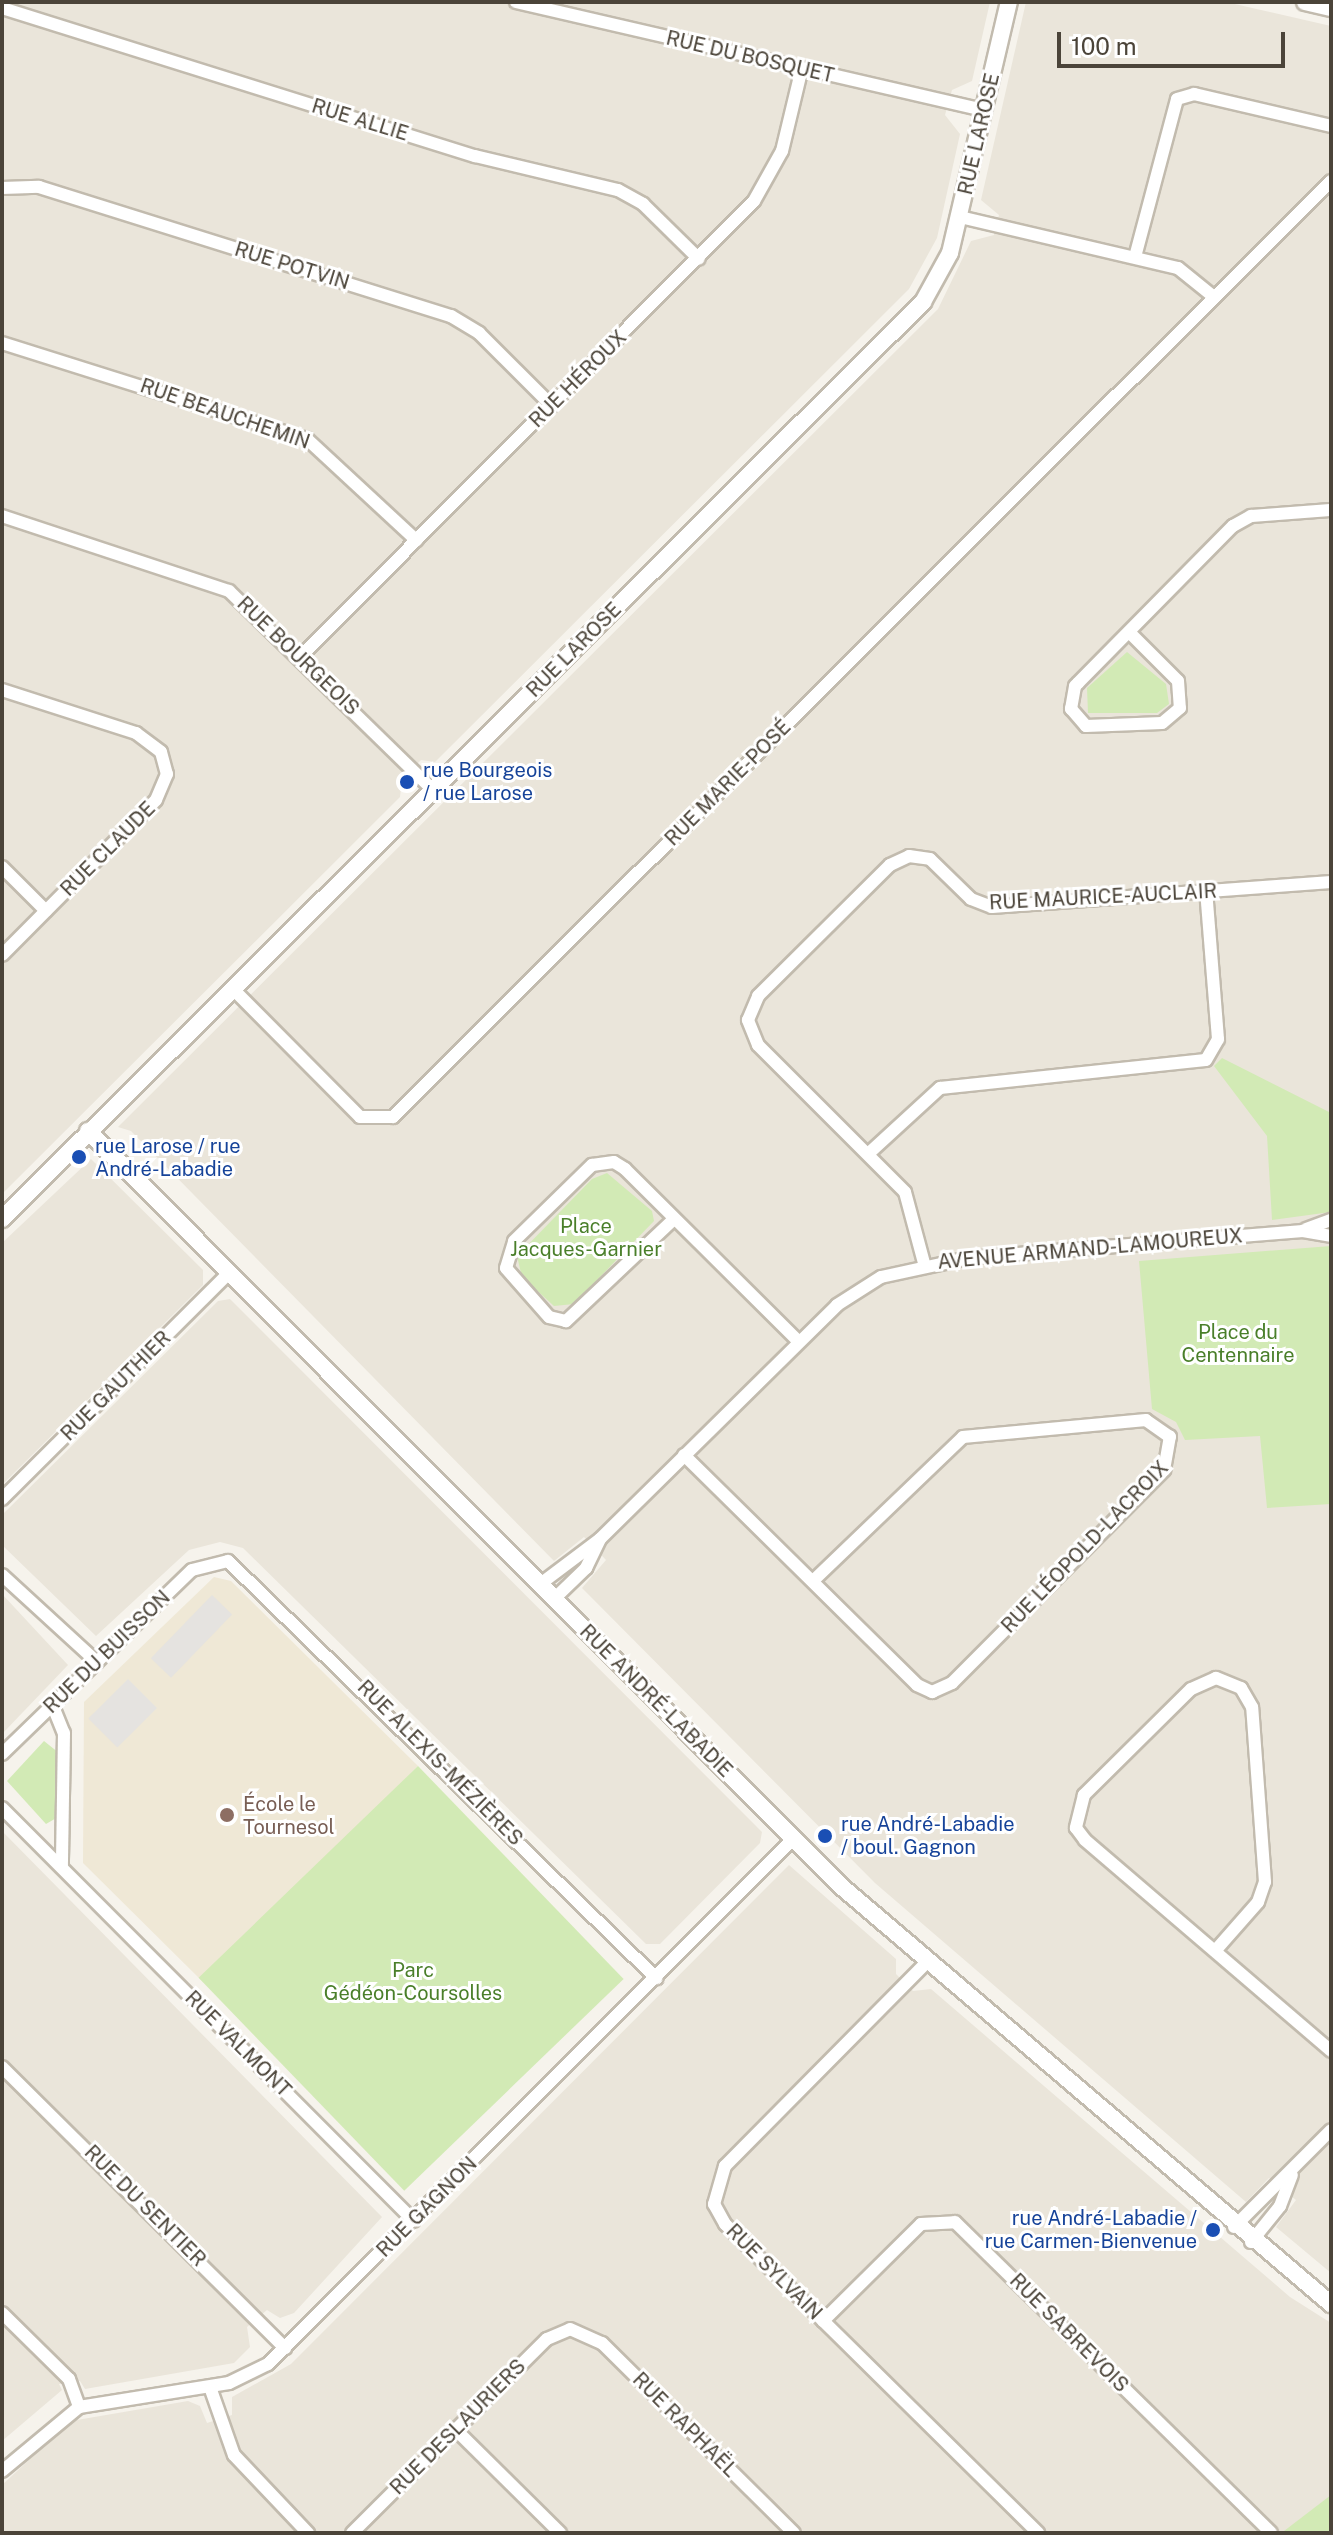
<!DOCTYPE html>
<meta charset="utf-8">
<style>
body{margin:0}
#map{position:relative;width:1333px;height:2535px;overflow:hidden;background:#f6f3ec;font-family:"Public Sans",sans-serif}
div>[style]{position:absolute}
.residential>*{inset:0;background:#eae5da}
.education>*{inset:0;background:#efe8d6}
.green>*{inset:0;background:#d2eab5;transform-origin:0 0}
.parking>*{inset:0;background:#e5e3e0;transform-origin:0 0}
.roads{filter:drop-shadow(2px 0 #c2bbae) drop-shadow(-2px 0 #c2bbae) drop-shadow(0 2px #c2bbae) drop-shadow(0 -2px #c2bbae)}
.minor>*{height:12px;margin:-6px;padding:0 6px;transform-origin:6px;border-radius:6px;background:#fff}
.tertiary>*{height:16px;margin:-8px;padding:0 8px;transform-origin:8px;border-radius:8px;background:#fff}
.dots>*{width:22px;height:22px;translate:-50% -50%;box-sizing:border-box;border:4px solid #fff;border-radius:50%}
span{translate:-50% -50%;white-space:nowrap;text-align:center;line-height:1.15;-webkit-text-stroke:6px #fff;paint-order:stroke}
.street-label{font-size:20px;color:#4b4439}
.transit-label{font-size:20px;color:#164399}
.left{translate:0 -50%;text-align:left}
.right{translate:-100% -50%;text-align:right}
.park-label{font-size:20px;color:#4a7f2a}
.education-label{font-size:20px;color:#785e54}
.frame{position:absolute;inset:0;border:4px solid #4b4439;pointer-events:none}
.scale{position:absolute;left:1057px;top:32px;width:228px;height:36px;box-sizing:border-box;border:4px solid #4b4439;border-top:0;padding-left:10px;font-size:24px;line-height:28px;white-space:nowrap;color:#4b4439;-webkit-text-stroke:6px #fff;paint-order:stroke}
</style>
<div id="map">
<div class="residential">
<i style="clip-path:polygon(2px 2px,990px 2px,972px 81px,952px 90px,945px 115px,960px 134px,937px 238px,909px 289px,435px 762px,421px 760px,402px 779px,400px 797px,2px 1194px)"></i>
<i style="clip-path:polygon(1026px 2px,1226px 2px,1331px 26px,1331px 2273px,1276px 2227px,1296px 2200px,1269px 2178px,1246px 2202px,875px 1883px,582px 1588px,606px 1560px,584px 1537px,554px 1561px,131px 1131px,118px 1127px,938px 309px,971px 241px,994px 235px,999px 215px,981px 200px)"></i>
<i style="clip-path:polygon(91px 1159px,203px 1270px,203px 1285px,2px 1485px,2px 1243px)"></i>
<i style="clip-path:polygon(230px 1299px,762px 1832px,760px 1843px,660px 1944px,646px 1944px,243px 1548px,220px 1542px,189px 1550px,96px 1636px,2px 1545px,2px 1515px,218px 1301px)"></i>
<i style="clip-path:polygon(2px 1594px,68px 1665px,2px 1734px)"></i>
<i style="clip-path:polygon(2px 1831px,382px 2217px,294px 2313px,280px 2318px,267px 2310px,247px 2327px,250px 2347px,234px 2363px,85px 2389px,80px 2381px,59px 2384px,62px 2390px,2px 2441px)"></i>
<i style="clip-path:polygon(789px 1865px,896px 1959px,896px 1974px,913px 1991px,931px 1989px,1290px 2297px,1331px 2323px,1331px 2533px,2px 2533px,2px 2485px,71px 2421px,188px 2401px,200px 2406px,207px 2423px,232px 2415px,232px 2397px,291px 2364px)"></i>
</div>
<div class="education">
<i style="clip-path:polygon(214px 1577px,231px 1581px,418px 1766px,204px 1983px,83px 1863px,84px 1702px)"></i>
</div>
<div class="green">
<i style="clip-path:polygon(1127px 652px,1166px 684px,1169px 704px,1157px 713px,1088px 713px,1087px 688px)"></i>
<i style="clip-path:polygon(1222px 1058px,1331px 1113px,1331px 1212px,1272px 1220px,1267px 1136px,1214px 1066px)"></i>
<i style="clip-path:polygon(607px 1173px,652px 1211px,654px 1221px,574px 1304px,554px 1306px,522px 1277px,517px 1256px,592px 1179px)"></i>
<i style="clip-path:polygon(1331px 1246px,1331px 1504px,1267px 1508px,1260px 1436px,1185px 1440px,1176px 1422px,1152px 1409px,1139px 1261px)"></i>
<i style="clip-path:polygon(44px 1741px,59px 1753px,58px 1817px,46px 1824px,7px 1781px)"></i>
<i style="left:418px;top:1766px;width:296px;height:305px;rotate:46deg"></i>
<i style="clip-path:polygon(1331px 2495px,1331px 2533px,1285px 2533px,1284px 2531px)"></i>
</div>
<div class="parking">
<i style="left:212px;top:1595px;width:28px;height:88px;rotate:44deg"></i>
<i style="left:128px;top:1679px;width:41px;height:56px;rotate:45deg"></i>
</div>
<div class="roads">
<div class="minor">
<i style="left:516px;top:2px;width:481px;rotate:13deg"></i>
<i style="left:2px;top:8px;width:496px;rotate:17.4deg"></i>
<i style="left:475px;top:156px;width:147px;rotate:13.4deg"></i>
<i style="left:618px;top:190px;width:29px;rotate:29deg"></i>
<i style="left:643px;top:204px;width:78px;rotate:44.5deg"></i>
<i style="left:2px;top:188px;width:37px;rotate:-2deg"></i>
<i style="left:39px;top:187px;width:432px;rotate:17.4deg"></i>
<i style="left:451px;top:316px;width:33px;rotate:31deg"></i>
<i style="left:479px;top:333px;width:103px;rotate:45deg"></i>
<i style="left:960px;top:217px;width:224px;rotate:13.2deg"></i>
<i style="left:1178px;top:268px;width:46px;rotate:38.9deg"></i>
<i style="left:1135px;top:257px;width:163px;rotate:-75.1deg"></i>
<i style="left:1177px;top:99px;width:18px;rotate:-16deg"></i>
<i style="left:1194px;top:94px;width:141px;rotate:13.1deg"></i>
<i style="left:2px;top:343px;width:320px;rotate:17.5deg"></i>
<i style="left:307px;top:439px;width:149px;rotate:42.8deg"></i>
<i style="left:2px;top:516px;width:239px;rotate:18.3deg"></i>
<i style="left:229px;top:591px;width:285px;rotate:44.3deg"></i>
<i style="left:1129px;top:632px;width:69px;rotate:45deg"></i>
<i style="left:1178px;top:681px;width:27px;rotate:86deg"></i>
<i style="left:1180px;top:708px;width:23px;rotate:140deg"></i>
<i style="left:1162px;top:723px;width:76px;rotate:177.7deg"></i>
<i style="left:1086px;top:726px;width:23px;rotate:-131deg"></i>
<i style="left:1071px;top:709px;width:23px;rotate:-80deg"></i>
<i style="left:1075px;top:686px;width:4px;rotate:-45deg"></i>
<i style="left:1078px;top:683px;width:221px;rotate:-45.4deg"></i>
<i style="left:1233px;top:526px;width:21px;rotate:-29deg"></i>
<i style="left:1251px;top:516px;width:80px;rotate:-4.3deg"></i>
<i style="left:300px;top:657px;width:643px;rotate:-45.13deg"></i>
<i style="left:754px;top:201px;width:57px;rotate:-60.8deg"></i>
<i style="left:782px;top:151px;width:85px;rotate:-76.5deg"></i>
<i style="left:2px;top:690px;width:141px;rotate:17.8deg"></i>
<i style="left:136px;top:733px;width:31px;rotate:37deg"></i>
<i style="left:161px;top:752px;width:23px;rotate:75deg"></i>
<i style="left:167px;top:774px;width:28px;rotate:113deg"></i>
<i style="left:156px;top:800px;width:218px;rotate:134.8deg"></i>
<i style="left:2px;top:867px;width:62px;rotate:45deg"></i>
<i style="left:233px;top:989px;width:180px;rotate:45.2deg"></i>
<i style="left:360px;top:1117px;width:33px"></i>
<i style="left:393px;top:1117px;width:1325px;rotate:-44.94deg"></i>
<i style="left:868px;top:1154px;width:98px;rotate:-42.5deg"></i>
<i style="left:940px;top:1088px;width:267px;rotate:-6deg"></i>
<i style="left:1206px;top:1060px;width:24px;rotate:-60deg"></i>
<i style="left:1218px;top:1039px;width:148px;rotate:-94.6deg"></i>
<i style="left:674px;top:1219px;width:149px;rotate:136.6deg"></i>
<i style="left:566px;top:1321px;width:17px;rotate:-167deg"></i>
<i style="left:549px;top:1317px;width:65px;rotate:-131.3deg"></i>
<i style="left:506px;top:1268px;width:28px;rotate:-73deg"></i>
<i style="left:514px;top:1241px;width:109px;rotate:-44.3deg"></i>
<i style="left:592px;top:1165px;width:22px;rotate:-8deg"></i>
<i style="left:614px;top:1162px;width:13px;rotate:32deg"></i>
<i style="left:625px;top:1169px;width:244px;rotate:44.8deg"></i>
<i style="left:1306px;top:1229px;width:27px;rotate:-20deg"></i>
<i style="left:924px;top:1263px;width:73px;rotate:-105deg"></i>
<i style="left:905px;top:1192px;width:208px;rotate:-135deg"></i>
<i style="left:758px;top:1045px;width:27px;rotate:-112deg"></i>
<i style="left:748px;top:1020px;width:26px;rotate:-67deg"></i>
<i style="left:758px;top:996px;width:186px;rotate:-44.8deg"></i>
<i style="left:890px;top:865px;width:21px;rotate:-25deg"></i>
<i style="left:909px;top:856px;width:21px;rotate:8deg"></i>
<i style="left:930px;top:859px;width:57px;rotate:44.3deg"></i>
<i style="left:971px;top:899px;width:22px;rotate:21deg"></i>
<i style="left:992px;top:907px;width:340px;rotate:-4.2deg"></i>
<i style="left:684px;top:1455px;width:327px;rotate:44.6deg"></i>
<i style="left:917px;top:1685px;width:17px;rotate:25deg"></i>
<i style="left:932px;top:1692px;width:22px;rotate:-24deg"></i>
<i style="left:952px;top:1683px;width:301px;rotate:-45.1deg"></i>
<i style="left:1164px;top:1470px;width:34px;rotate:-80deg"></i>
<i style="left:1170px;top:1437px;width:29px;rotate:-145deg"></i>
<i style="left:1146px;top:1420px;width:184px;rotate:174.7deg"></i>
<i style="left:963px;top:1437px;width:208px;rotate:136.2deg"></i>
<i style="left:2px;top:1499px;width:320px;rotate:-44.9deg"></i>
<i style="left:2px;top:1575px;width:129px;rotate:42.5deg"></i>
<i style="left:539px;top:1585px;width:76px;rotate:-37deg"></i>
<i style="left:600px;top:1539px;width:333px;rotate:-44.6deg"></i>
<i style="left:837px;top:1305px;width:52px;rotate:-32.5deg"></i>
<i style="left:881px;top:1277px;width:89px;rotate:-12.3deg"></i>
<i style="left:968px;top:1258px;width:336px;rotate:-4.6deg"></i>
<i style="left:1303px;top:1231px;width:28px;rotate:10deg"></i>
<i style="left:554px;top:1599px;width:45px;rotate:-44.1deg"></i>
<i style="left:586px;top:1568px;width:32px;rotate:-64deg"></i>
<i style="left:52px;top:1704px;width:31px;rotate:68deg"></i>
<i style="left:64px;top:1733px;width:134px;rotate:90.9deg"></i>
<i style="left:2px;top:1754px;width:264px;rotate:-44.1deg"></i>
<i style="left:192px;top:1570px;width:37px;rotate:-14deg"></i>
<i style="left:228px;top:1561px;width:598px;rotate:44.25deg"></i>
<i style="left:2px;top:1808px;width:583px;rotate:45.07deg"></i>
<i style="left:1215px;top:1951px;width:65px;rotate:-48.7deg"></i>
<i style="left:1258px;top:1902px;width:21px;rotate:-71deg"></i>
<i style="left:1265px;top:1882px;width:175px;rotate:-94.2deg"></i>
<i style="left:1252px;top:1707px;width:22px;rotate:-120deg"></i>
<i style="left:1241px;top:1688px;width:27px;rotate:-158deg"></i>
<i style="left:1216px;top:1678px;width:27px;rotate:156deg"></i>
<i style="left:1191px;top:1689px;width:151px;rotate:135.3deg"></i>
<i style="left:1084px;top:1795px;width:34px;rotate:104deg"></i>
<i style="left:1076px;top:1828px;width:15px;rotate:53deg"></i>
<i style="left:1085px;top:1840px;width:324px;rotate:40.6deg"></i>
<i style="left:926px;top:1963px;width:286px;rotate:134.7deg"></i>
<i style="left:725px;top:2166px;width:40px;rotate:106deg"></i>
<i style="left:714px;top:2204px;width:23px;rotate:61deg"></i>
<i style="left:725px;top:2224px;width:440px;rotate:44.6deg"></i>
<i style="left:2px;top:2067px;width:399px;rotate:44.8deg"></i>
<i style="left:1234px;top:2227px;width:137px;rotate:-45deg"></i>
<i style="left:1251px;top:2242px;width:46px;rotate:-51.1deg"></i>
<i style="left:1280px;top:2206px;width:33px;rotate:-69deg"></i>
<i style="left:2px;top:2313px;width:94px;rotate:44.6deg"></i>
<i style="left:69px;top:2379px;width:30px;rotate:70deg"></i>
<i style="left:823px;top:2321px;width:138px;rotate:-44.7deg"></i>
<i style="left:921px;top:2224px;width:34px;rotate:-3deg"></i>
<i style="left:955px;top:2222px;width:443px;rotate:44.5deg"></i>
<i style="left:210px;top:2387px;width:72px;rotate:70.6deg"></i>
<i style="left:234px;top:2455px;width:108px;rotate:46.5deg"></i>
<i style="left:455px;top:2429px;width:148px;rotate:44.7deg"></i>
<i style="left:2px;top:2471px;width:100px;rotate:-39.7deg"></i>
<i style="left:79px;top:2407px;width:152px;rotate:-9.1deg"></i>
<i style="left:229px;top:2383px;width:43px;rotate:-26deg"></i>
<i style="left:268px;top:2364px;width:744px;rotate:-45deg"></i>
<i style="left:352px;top:2533px;width:275px;rotate:-44.9deg"></i>
<i style="left:547px;top:2339px;width:25px;rotate:-23deg"></i>
<i style="left:570px;top:2329px;width:35px;rotate:24deg"></i>
<i style="left:602px;top:2343px;width:270px;rotate:44.7deg"></i>
</div>
<div class="tertiary">
<i style="left:1305px;top:2px;width:27px;rotate:13deg"></i>
<i style="left:88px;top:1131px;width:1068px;rotate:45.08deg"></i>
<i style="left:842px;top:1887px;width:643px;rotate:40.46deg"></i>
<i style="left:2px;top:1219px;width:1300px;rotate:-44.88deg"></i>
<i style="left:923px;top:302px;width:56px;rotate:-61.1deg"></i>
<i style="left:950px;top:253px;width:258px;rotate:-76.8deg"></i>
</div>
</div>
<div class="dots">
<i style="left:407px;top:782px;background:#1a4fb4"></i>
<i style="left:79px;top:1157px;background:#1a4fb4"></i>
<i style="left:227px;top:1815px;background:#8d6e63"></i>
<i style="left:825px;top:1836px;background:#1a4fb4"></i>
<i style="left:1213px;top:2230px;background:#1a4fb4"></i>
</div>
<div class="street-label">
<span style="left:750px;top:57px;rotate:13deg">RUE DU BOSQUET</span>
<span style="left:360px;top:120px;rotate:17deg">RUE ALLIE</span>
<span style="left:979px;top:134px;rotate:-77deg">RUE LAROSE</span>
<span style="left:292px;top:266px;rotate:17deg">RUE POTVIN</span>
<span style="left:578px;top:379px;rotate:-45deg">RUE HÉROUX</span>
<span style="left:225px;top:414px;rotate:19deg">RUE BEAUCHEMIN</span>
<span style="left:574px;top:650px;rotate:-45deg">RUE LAROSE</span>
<span style="left:298px;top:656px;rotate:44deg">RUE BOURGEOIS</span>
<span style="left:728px;top:783px;rotate:-45deg">RUE MARIE-POSÉ</span>
<span style="left:108px;top:849px;rotate:-45deg">RUE CLAUDE</span>
<span style="left:1103px;top:897px;rotate:-3deg">RUE MAURICE-AUCLAIR</span>
<span style="left:1090px;top:1249px;rotate:-5deg">AVENUE ARMAND-LAMOUREUX</span>
<span style="left:116px;top:1386px;rotate:-45deg">RUE GAUTHIER</span>
<span style="left:1085px;top:1547px;rotate:-46deg">RUE LÉOPOLD-LACROIX</span>
<span style="left:107px;top:1652px;rotate:-44deg">RUE DU BUISSON</span>
<span style="left:656px;top:1701px;rotate:45deg">RUE ANDRÉ-LABADIE</span>
<span style="left:440px;top:1763px;rotate:45deg">RUE ALEXIS-MÉZIÈRES</span>
<span style="left:238px;top:2044px;rotate:45deg">RUE VALMONT</span>
<span style="left:145px;top:2206px;rotate:45deg">RUE DU SENTIER</span>
<span style="left:427px;top:2207px;rotate:-45deg">RUE GAGNON</span>
<span style="left:774px;top:2272px;rotate:45deg">RUE SYLVAIN</span>
<span style="left:1069px;top:2333px;rotate:45deg">RUE SABREVOIS</span>
<span style="left:685px;top:2425px;rotate:45deg">RUE RAPHAËL</span>
<span style="left:458px;top:2427px;rotate:-45deg">RUE DESLAURIERS</span>
</div>
<div class="transit-label">
<span class="left" style="left:423px;top:782px">rue Bourgeois<br>/ rue Larose</span>
<span class="left" style="left:95px;top:1158px">rue Larose / rue<br>André-Labadie</span>
<span class="left" style="left:841px;top:1836px">rue André-Labadie<br>/ boul. Gagnon</span>
<span class="right" style="left:1197px;top:2230px">rue André-Labadie /<br>rue Carmen-Bienvenue</span>
</div>
<div class="park-label">
<span style="left:586px;top:1238px">Place<br>Jacques-Garnier</span>
<span style="left:1238px;top:1344px">Place du<br>Centennaire</span>
<span style="left:413px;top:1982px">Parc<br>Gédéon-Coursolles</span>
</div>
<div class="education-label">
<span class="left" style="left:243px;top:1816px">École le<br>Tournesol</span>
</div>
<div class="frame"></div>
<div class="scale">100 m</div>
</div>
